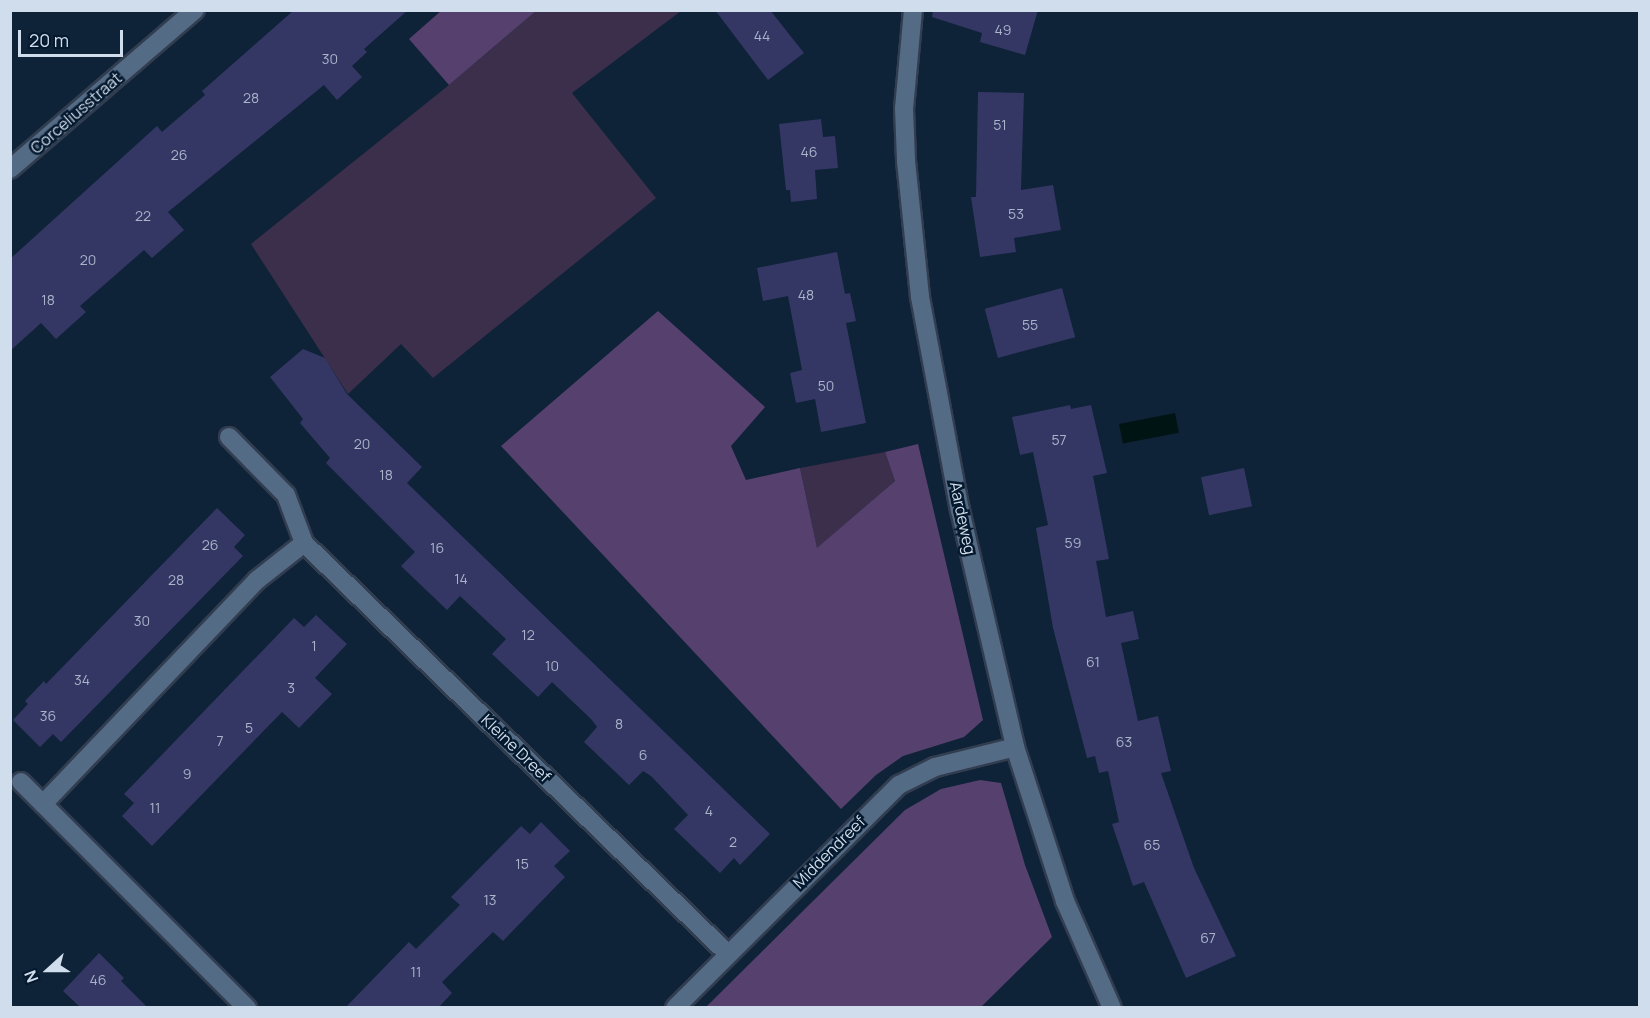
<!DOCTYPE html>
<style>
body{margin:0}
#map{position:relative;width:1650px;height:1018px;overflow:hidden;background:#0e2238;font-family:Manrope,sans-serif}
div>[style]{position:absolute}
.green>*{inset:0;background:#3c2f4b}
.forest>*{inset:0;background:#56416e}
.water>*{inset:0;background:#001414;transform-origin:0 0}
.building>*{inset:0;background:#343764;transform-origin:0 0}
.roads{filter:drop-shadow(2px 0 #323d50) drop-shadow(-2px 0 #323d50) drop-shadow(0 2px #323d50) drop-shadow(0 -2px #323d50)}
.minor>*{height:18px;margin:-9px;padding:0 9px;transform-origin:9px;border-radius:9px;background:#546b85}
span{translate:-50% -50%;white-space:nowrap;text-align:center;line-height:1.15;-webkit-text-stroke:5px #05192e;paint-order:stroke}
.number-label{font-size:14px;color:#a9b4ca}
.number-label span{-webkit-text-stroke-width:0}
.street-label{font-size:16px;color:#d0ddec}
.frame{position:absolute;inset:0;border:12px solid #d0ddec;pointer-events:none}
.north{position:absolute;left:18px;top:940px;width:60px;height:60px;-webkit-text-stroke:4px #05192e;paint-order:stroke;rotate:249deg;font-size:16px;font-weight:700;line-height:24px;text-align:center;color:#d0ddec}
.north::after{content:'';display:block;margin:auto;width:21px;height:27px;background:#d0ddec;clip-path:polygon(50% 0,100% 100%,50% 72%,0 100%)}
.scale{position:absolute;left:18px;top:30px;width:105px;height:27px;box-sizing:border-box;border:3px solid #d0ddec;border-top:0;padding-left:8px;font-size:18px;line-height:21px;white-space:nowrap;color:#d0ddec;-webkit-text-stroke:4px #05192e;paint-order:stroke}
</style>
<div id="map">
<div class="green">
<i style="clip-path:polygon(536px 11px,681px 11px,572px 93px,656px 198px,433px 378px,401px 344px,348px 394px,251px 244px,449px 85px)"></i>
<i style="clip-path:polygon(885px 452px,895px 481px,817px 549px,800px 468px)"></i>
</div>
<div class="forest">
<i style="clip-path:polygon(442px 10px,536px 10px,536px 11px,449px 85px,409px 39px)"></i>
<i style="clip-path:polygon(658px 311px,765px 407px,731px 446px,746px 480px,800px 468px,817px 548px,895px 481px,885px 452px,918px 444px,983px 720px,964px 737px,903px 756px,876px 775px,841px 809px,501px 446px)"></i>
<i style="clip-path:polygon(980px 780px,1001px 783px,1025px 865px,1052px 937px,981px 1007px,706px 1007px,905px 810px,941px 789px)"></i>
</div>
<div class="water">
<i style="left:1175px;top:413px;width:20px;height:57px;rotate:79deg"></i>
</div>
<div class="building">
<i style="clip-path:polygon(294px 10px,408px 10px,364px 49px,367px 52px,352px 66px,362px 77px,337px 100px,324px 85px,168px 212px,184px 230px,152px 258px,144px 250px,80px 306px,86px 312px,56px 339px,41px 323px,10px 351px,10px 259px,157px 126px,162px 132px,205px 95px,202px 91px)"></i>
<i style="clip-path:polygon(715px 10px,770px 10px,804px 53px,768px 80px)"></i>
<i style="clip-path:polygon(933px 10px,1038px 10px,1025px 55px,980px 42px,982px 33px,932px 17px)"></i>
<i style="clip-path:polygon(978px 92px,1024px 93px,1021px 190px,1053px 185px,1061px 230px,1014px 238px,1016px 252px,980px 257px,971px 197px,976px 197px)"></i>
<i style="clip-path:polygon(821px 119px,823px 137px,835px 136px,838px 168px,815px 170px,817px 199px,791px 202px,790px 190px,786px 190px,779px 124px)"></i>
<i style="clip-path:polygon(837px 252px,845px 294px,850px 293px,856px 321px,846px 323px,866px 423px,821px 432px,815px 399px,796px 403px,790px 373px,802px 370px,788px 296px,763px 301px,757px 268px)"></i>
<i style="left:1062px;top:288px;width:51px;height:80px;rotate:75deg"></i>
<i style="clip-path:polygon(303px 349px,325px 358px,347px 394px,422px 467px,407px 483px,770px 834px,740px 865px,734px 858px,720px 873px,674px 829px,688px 815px,651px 776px,643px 771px,629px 785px,584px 742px,597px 727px,591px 719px,552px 682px,538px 697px,492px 654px,506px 639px,460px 596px,447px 610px,401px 566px,415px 552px,326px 463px,330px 458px,300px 423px,303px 419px,270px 377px)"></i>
<i style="clip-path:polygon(1070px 405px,1071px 409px,1091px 405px,1107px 473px,1093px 476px,1109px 559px,1096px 561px,1106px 617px,1133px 611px,1139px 639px,1121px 643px,1138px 721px,1158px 716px,1171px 771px,1161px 773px,1194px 868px,1236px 956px,1186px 978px,1144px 882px,1133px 886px,1112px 824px,1119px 822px,1108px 771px,1099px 773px,1095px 756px,1087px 758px,1053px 628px,1036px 528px,1048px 525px,1033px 452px,1020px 455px,1012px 417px)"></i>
<i style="left:1244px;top:468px;width:39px;height:44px;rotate:78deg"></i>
<i style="clip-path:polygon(217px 508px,245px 535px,234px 547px,243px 556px,61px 742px,53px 734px,40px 747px,13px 720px,28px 704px,25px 701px,44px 681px,46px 684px)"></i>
<i style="clip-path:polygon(316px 615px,347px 644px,315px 678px,332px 694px,299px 728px,282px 712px,152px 846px,122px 816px,134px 803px,124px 794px,294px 618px,304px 627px)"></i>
<i style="clip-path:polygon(541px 822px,570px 851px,554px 866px,565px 877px,503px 941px,493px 932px,442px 982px,452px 993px,438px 1008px,345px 1008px,409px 942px,416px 949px,460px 905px,451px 897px,521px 826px,530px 834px)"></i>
<i style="clip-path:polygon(99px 953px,124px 978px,121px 981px,148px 1008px,81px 1008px,63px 991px)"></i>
</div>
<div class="roads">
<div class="minor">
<i style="left:913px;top:10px;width:98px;rotate:95.2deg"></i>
<i style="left:904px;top:108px;width:53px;rotate:87.8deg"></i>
<i style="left:906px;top:161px;width:137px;rotate:84.1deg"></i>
<i style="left:920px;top:297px;width:217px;rotate:79.4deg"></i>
<i style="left:960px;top:510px;width:243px;rotate:76.9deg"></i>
<i style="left:1015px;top:747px;width:162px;rotate:72deg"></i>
<i style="left:1065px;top:901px;width:117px;rotate:66.3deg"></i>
<i style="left:10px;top:169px;width:244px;rotate:-40.7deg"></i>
<i style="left:229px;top:437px;width:81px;rotate:45.5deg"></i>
<i style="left:286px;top:495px;width:51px;rotate:69.4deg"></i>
<i style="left:304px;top:543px;width:591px;rotate:44.11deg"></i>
<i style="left:21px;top:782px;width:320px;rotate:45deg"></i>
<i style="left:43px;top:804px;width:310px;rotate:-46.3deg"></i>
<i style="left:257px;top:580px;width:60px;rotate:-38.2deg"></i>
<i style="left:675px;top:1008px;width:316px;rotate:-44.9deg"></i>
<i style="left:899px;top:785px;width:40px;rotate:-26.6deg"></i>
<i style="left:935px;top:767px;width:82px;rotate:-14deg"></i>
</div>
</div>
<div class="number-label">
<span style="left:1003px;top:30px">49</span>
<span style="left:762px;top:36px">44</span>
<span style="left:330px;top:59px">30</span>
<span style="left:251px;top:98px">28</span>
<span style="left:1000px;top:125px">51</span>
<span style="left:809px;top:152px">46</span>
<span style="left:179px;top:155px">26</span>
<span style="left:1016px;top:214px">53</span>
<span style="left:143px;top:216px">22</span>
<span style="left:88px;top:260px">20</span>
<span style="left:806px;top:295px">48</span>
<span style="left:48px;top:300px">18</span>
<span style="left:1030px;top:325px">55</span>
<span style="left:826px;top:386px">50</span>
<span style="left:1059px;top:440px">57</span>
<span style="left:362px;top:444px">20</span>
<span style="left:386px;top:475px">18</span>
<span style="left:1073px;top:543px">59</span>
<span style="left:210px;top:545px">26</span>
<span style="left:437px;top:548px">16</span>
<span style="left:461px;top:579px">14</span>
<span style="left:176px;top:580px">28</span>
<span style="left:142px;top:621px">30</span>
<span style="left:528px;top:635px">12</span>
<span style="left:314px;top:646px">1</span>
<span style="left:1093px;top:662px">61</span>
<span style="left:552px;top:666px">10</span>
<span style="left:82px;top:680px">34</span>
<span style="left:291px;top:688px">3</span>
<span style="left:48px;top:716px">36</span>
<span style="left:619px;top:724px">8</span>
<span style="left:249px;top:728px">5</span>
<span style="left:220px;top:741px">7</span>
<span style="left:1124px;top:742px">63</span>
<span style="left:643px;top:755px">6</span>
<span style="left:187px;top:774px">9</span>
<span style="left:155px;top:808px">11</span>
<span style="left:709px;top:811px">4</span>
<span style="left:733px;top:842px">2</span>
<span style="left:1152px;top:845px">65</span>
<span style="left:522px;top:864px">15</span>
<span style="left:490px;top:900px">13</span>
<span style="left:1208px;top:938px">67</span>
<span style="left:416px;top:972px">11</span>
<span style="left:98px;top:980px">46</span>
</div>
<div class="street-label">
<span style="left:76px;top:113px;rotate:-41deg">Corceliusstraat</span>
<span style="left:963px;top:518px;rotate:78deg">Aardeweg</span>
<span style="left:516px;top:748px;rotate:44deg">Kleine Dreef</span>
<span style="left:829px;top:852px;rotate:-45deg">Middendreef</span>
</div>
<div class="frame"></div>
<div class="north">N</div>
<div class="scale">20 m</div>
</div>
